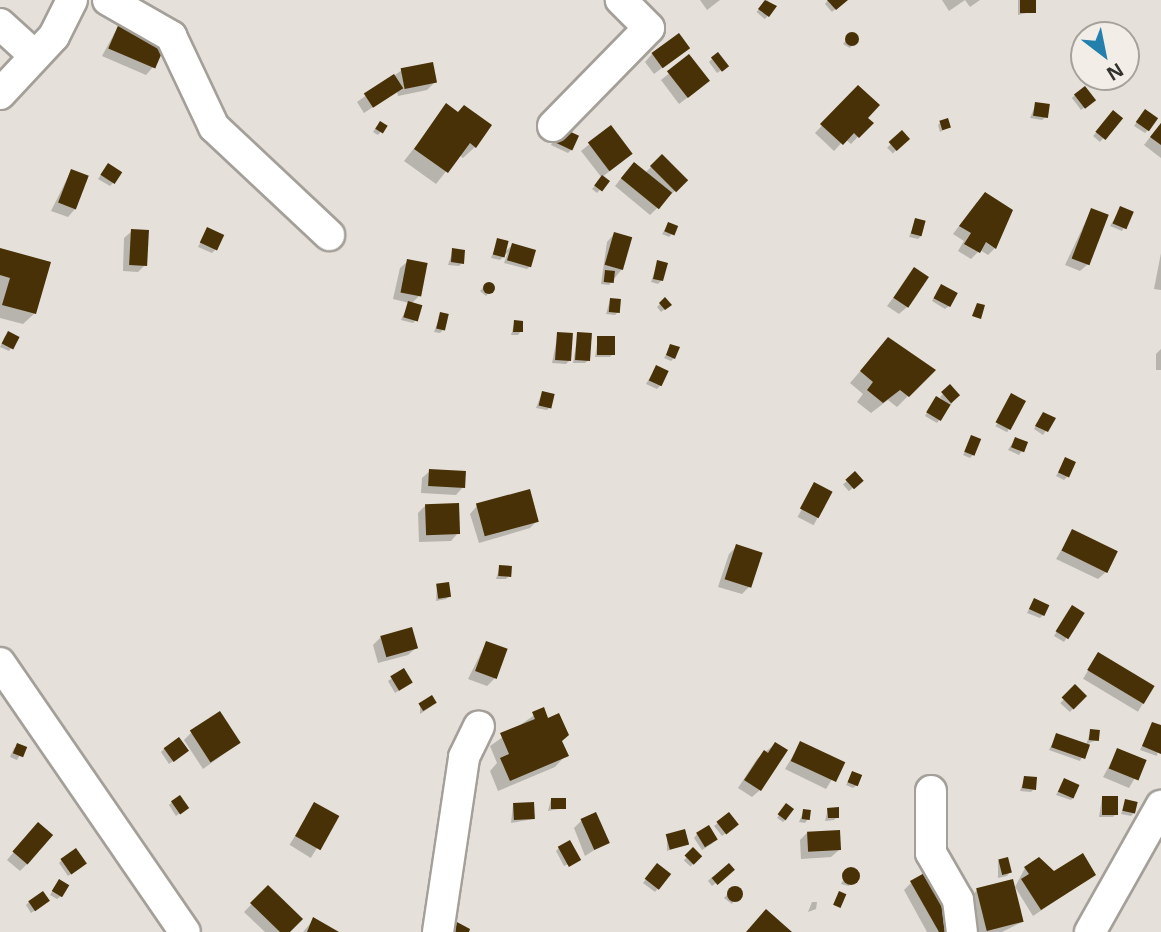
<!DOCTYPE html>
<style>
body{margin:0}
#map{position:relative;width:1161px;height:932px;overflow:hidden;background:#e5e0d9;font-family:"Open Sans",sans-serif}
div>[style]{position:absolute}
.shadow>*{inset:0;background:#0003;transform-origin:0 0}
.building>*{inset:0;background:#483106;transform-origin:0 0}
.round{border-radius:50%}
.roads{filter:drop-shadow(2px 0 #a4a099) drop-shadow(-2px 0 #a4a099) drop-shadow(0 2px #a4a099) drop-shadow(0 -2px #a4a099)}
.minor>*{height:30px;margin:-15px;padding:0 15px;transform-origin:15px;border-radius:15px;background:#fff}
span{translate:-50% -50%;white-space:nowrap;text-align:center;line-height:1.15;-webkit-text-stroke:7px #f2ede6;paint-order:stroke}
.north{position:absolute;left:1070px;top:21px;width:70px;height:70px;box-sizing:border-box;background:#f2ede6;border:2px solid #a5a29c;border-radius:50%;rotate:148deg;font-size:19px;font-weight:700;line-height:28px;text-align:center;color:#32312e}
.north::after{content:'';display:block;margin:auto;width:24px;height:32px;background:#2380ad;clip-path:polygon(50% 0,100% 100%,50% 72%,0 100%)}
</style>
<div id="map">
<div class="shadow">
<i style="clip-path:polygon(700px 0,720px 0,707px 10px)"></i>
<i style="left:767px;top:0;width:11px;height:16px;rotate:41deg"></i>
<i style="clip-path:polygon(845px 0,832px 12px,825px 4px,828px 0)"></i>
<i style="clip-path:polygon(942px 0,965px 0,949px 11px)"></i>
<i style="clip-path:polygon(965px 0,980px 0,970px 7px)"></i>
<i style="clip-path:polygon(1018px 0,1035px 0,1035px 11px,1018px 15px)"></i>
<i style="clip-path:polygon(120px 23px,153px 67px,146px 75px,102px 56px)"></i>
<i style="clip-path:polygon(850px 35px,857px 39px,850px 48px,843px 44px)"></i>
<i style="clip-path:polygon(688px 48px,654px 74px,645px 62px,652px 54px)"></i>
<i style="clip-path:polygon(689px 57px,700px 88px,679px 104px,661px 80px)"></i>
<i style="clip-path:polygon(712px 59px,723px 69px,717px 73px,709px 62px)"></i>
<i style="clip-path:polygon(402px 70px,435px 82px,427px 90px,398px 96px,397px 91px,364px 113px,357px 102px)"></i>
<i style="clip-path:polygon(858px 87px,865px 118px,871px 123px,851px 144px,845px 139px,834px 151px,815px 133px)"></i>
<i style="clip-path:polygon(1075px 95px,1090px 103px,1081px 110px,1072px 98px)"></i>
<i style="clip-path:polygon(1036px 104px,1046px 117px,1042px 120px,1030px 118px)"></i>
<i style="clip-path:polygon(447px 106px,475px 147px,463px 158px,459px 155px,436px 184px,404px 161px)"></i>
<i style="clip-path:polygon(1142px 114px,1148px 130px,1145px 133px,1134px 126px)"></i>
<i style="clip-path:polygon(1110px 116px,1120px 118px,1100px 142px,1093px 136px)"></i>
<i style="clip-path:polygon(941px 122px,949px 127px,940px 132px,938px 125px)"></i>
<i style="clip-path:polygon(1161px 123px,1161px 158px,1144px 145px)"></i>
<i style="clip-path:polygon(377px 126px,386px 126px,378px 135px,373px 132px)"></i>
<i style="clip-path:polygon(611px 127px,623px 161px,602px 177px,608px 181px,597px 193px,592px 189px,602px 178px,581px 151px)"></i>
<i style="clip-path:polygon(557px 132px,571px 150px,568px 153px,551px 145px)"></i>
<i style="left:902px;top:133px;width:8px;height:21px;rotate:45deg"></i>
<i style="clip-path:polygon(662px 156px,686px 180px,650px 215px,615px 186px,627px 171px,645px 173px)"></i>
<i style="clip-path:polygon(105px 169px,113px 183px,110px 186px,98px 179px)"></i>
<i style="clip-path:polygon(71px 171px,75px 209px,68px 217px,51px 211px)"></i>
<i style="clip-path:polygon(977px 202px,995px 248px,988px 255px,980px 250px,971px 259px,958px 251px,964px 241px,953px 234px)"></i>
<i style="clip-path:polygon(1121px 208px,1132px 213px,1122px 231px,1110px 226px)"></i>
<i style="clip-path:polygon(1091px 210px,1088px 264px,1080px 271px,1065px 265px)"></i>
<i style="clip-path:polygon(916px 220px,921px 236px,918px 239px,909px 237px)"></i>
<i style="clip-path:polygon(669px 224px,672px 234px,669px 237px,662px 234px)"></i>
<i style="clip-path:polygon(207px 230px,215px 250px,212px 253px,198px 247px)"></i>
<i style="clip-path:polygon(132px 231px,145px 265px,138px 272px,123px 271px,124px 238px)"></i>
<i style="clip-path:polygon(614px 234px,622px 269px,609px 285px,601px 284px,607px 242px)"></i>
<i style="clip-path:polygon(498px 240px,504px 253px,512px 245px,530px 266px,527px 269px,504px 263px,508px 252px,500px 260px,491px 258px)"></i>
<i style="clip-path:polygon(0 250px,35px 313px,23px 324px,0 318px)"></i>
<i style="clip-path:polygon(453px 250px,462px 263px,459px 266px,448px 265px)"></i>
<i style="clip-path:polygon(1161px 253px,1161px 290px,1154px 289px)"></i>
<i style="clip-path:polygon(408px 261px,419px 296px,411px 304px,416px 320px,413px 323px,401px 320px,409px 303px,393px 299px,400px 268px)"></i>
<i style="clip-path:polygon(658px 262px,662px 280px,658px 284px,651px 282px)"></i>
<i style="clip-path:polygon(915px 269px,907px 307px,899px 314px,887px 306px)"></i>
<i style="clip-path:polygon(487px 284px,493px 288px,486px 296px,480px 291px)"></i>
<i style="clip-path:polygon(939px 289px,949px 306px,945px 309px,932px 301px)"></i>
<i style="clip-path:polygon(665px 299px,670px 305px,661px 312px,657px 307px)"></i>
<i style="clip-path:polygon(610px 300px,618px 312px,615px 315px,606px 314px)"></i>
<i style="clip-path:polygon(441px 314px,443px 330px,440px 333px,434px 332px)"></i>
<i style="clip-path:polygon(515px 322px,521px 331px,518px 335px,511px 335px)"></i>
<i style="clip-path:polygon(578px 333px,589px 360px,585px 363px,573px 363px)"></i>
<i style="clip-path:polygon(558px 334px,569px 361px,566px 364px,552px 363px)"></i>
<i style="clip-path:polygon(5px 336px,18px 338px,9px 351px,0 347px)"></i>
<i style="clip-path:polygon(598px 338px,613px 354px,610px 357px,595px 357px)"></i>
<i style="clip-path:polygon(888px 339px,934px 370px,897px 407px,888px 400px,871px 413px,857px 402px,863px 394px,850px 383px)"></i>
<i style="clip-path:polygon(671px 346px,674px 358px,671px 361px,664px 358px)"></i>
<i style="clip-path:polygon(1161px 349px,1161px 370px,1156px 370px,1156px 354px)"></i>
<i style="clip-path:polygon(656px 367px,660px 386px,657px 389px,646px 384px)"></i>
<i style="clip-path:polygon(950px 387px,958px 395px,937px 423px,925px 416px,933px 402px,945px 402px,940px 397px)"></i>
<i style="clip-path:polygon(542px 393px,550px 407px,547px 410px,536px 408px)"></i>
<i style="left:1011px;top:396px;width:13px;height:34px;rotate:27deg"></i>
<i style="clip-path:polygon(1041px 417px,1054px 419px,1043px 435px,1034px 429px)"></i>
<i style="clip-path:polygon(972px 437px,973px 455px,970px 458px,963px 455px)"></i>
<i style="clip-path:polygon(1015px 439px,1022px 451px,1019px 455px,1008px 450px)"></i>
<i style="clip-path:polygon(1066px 459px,1067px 477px,1064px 480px,1056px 476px)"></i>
<i style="clip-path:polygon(430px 471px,463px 487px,456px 495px,421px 493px,422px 478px)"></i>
<i style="left:855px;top:474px;width:9px;height:16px;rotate:49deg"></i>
<i style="left:814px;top:485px;width:18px;height:36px;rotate:27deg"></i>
<i style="clip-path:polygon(425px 506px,458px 533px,451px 541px,419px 542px,418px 513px)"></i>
<i style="clip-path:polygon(477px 506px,537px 521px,530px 528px,479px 543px,470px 514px)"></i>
<i style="clip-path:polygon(1073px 531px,1106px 572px,1098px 579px,1056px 559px)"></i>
<i style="clip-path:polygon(737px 546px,749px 587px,742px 594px,718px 587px,729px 554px)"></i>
<i style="clip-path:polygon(500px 567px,509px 576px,506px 579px,496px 579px)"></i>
<i style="clip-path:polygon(437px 585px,450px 596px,446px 599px,436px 601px)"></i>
<i style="clip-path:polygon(1032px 603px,1043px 615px,1040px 618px,1027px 613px)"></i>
<i style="clip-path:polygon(1069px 610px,1082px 613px,1064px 642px,1054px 636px)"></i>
<i style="clip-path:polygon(381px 637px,416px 648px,408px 655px,378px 663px,373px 645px)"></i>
<i style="clip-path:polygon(486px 643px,495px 678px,487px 686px,468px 679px)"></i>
<i style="left:1098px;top:654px;width:64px;height:29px;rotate:31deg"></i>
<i style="clip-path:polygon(403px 671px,407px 686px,395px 693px,388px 681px)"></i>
<i style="left:1075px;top:687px;width:13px;height:22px;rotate:42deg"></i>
<i style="clip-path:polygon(420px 706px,432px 706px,420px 714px)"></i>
<i style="clip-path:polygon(543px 709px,566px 755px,555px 767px,498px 791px,490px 771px,497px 763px,490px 746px)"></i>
<i style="clip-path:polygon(1153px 724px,1161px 727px,1157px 756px,1140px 750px)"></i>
<i style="clip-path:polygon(1091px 730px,1097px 740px,1089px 743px,1080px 761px,1049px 750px,1057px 735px,1086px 745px)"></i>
<i style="clip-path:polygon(191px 733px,239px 743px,203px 769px,184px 740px)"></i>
<i style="clip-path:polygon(775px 744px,760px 790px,752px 797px,738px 788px,757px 759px)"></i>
<i style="clip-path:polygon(800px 744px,842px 763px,826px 789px,785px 769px)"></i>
<i style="clip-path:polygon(14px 748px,24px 748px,17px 760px,10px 757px)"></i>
<i style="clip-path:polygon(164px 749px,183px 754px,169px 764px,161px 752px)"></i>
<i style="clip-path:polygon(1118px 750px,1145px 761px,1129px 788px,1103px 777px)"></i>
<i style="clip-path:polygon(853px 773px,857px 785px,853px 788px,846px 785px)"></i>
<i style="clip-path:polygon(1025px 778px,1034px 789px,1031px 792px,1020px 791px)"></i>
<i style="clip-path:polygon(1064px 780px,1074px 797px,1071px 800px,1056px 795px)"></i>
<i style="clip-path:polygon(1102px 798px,1116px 814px,1113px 817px,1099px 817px)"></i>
<i style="clip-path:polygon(551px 799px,565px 808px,548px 811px)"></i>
<i style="clip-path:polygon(1126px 801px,1134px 813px,1131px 816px,1121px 814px)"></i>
<i style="clip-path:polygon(172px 802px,183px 811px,176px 816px,169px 805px)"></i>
<i style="left:315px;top:804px;width:25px;height:48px;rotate:32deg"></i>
<i style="clip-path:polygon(513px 805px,533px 819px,511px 823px)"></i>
<i style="clip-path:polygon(786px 805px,787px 819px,783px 822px,777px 818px)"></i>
<i style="clip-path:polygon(828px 809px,837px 817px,834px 820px,825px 821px)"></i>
<i style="clip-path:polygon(804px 810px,808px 819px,805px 823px,799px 822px)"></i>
<i style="clip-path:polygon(729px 814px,733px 828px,722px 836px,714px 826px)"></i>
<i style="clip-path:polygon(581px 821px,607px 842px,585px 856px,574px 828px)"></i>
<i style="clip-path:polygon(31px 832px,28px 863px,20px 871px,7px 860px)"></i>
<i style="clip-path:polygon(807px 833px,839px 850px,831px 857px,801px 859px,800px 840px)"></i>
<i style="clip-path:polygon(697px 834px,713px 843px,702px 850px,694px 838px)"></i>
<i style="clip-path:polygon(667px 836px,687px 843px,667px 851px)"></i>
<i style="clip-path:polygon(559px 848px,577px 860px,564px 866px,556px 851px)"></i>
<i style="left:693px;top:850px;width:9px;height:14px;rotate:41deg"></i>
<i style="clip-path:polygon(62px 860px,82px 867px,68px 876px,59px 863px)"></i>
<i style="clip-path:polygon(998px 861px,1010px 872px,1007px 876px,998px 878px)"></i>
<i style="clip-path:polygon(1025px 868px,1054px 873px,1094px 875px,1033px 916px,1015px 887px)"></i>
<i style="clip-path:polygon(654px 869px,669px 875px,655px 892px,643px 883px)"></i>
<i style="clip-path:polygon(849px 869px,856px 872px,849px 886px,841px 884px)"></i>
<i style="clip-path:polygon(729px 873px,712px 886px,708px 881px,712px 877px)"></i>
<i style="clip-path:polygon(911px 883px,957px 932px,927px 932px,904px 890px)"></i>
<i style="clip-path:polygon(56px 885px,61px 896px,57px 899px,50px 895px)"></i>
<i style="clip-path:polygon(268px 887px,287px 932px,265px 932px,244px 912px)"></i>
<i style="clip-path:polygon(733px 888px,740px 891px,732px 904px,724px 898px)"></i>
<i style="clip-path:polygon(977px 890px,1022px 922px,1002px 932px,978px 932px,970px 898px)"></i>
<i style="clip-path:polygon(29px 902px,45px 904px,31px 913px,26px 905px)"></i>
<i style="clip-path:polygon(812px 902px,817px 902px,816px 909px,808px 912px)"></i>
<i style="clip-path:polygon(314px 919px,336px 932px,303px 932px)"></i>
</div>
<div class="building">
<i style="clip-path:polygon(765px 0,777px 6px,769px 17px,758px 9px)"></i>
<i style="clip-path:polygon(827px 0,848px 0,836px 10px)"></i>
<i style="left:1020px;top:0;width:16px;height:13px"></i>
<i style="left:120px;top:21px;width:51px;height:30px;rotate:23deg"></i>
<i class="round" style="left:845px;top:32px;width:14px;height:14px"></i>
<i style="left:679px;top:33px;width:19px;height:34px;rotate:54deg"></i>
<i style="left:718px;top:52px;width:18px;height:9px;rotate:52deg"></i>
<i style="left:689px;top:54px;width:34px;height:28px;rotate:52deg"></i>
<i style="left:433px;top:62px;width:21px;height:33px;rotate:79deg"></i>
<i style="left:394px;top:74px;width:17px;height:36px;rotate:57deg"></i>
<i style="clip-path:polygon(858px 85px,880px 105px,868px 118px,874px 123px,859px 138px,854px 133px,843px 145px,820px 124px)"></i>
<i style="left:1085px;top:86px;width:18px;height:14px;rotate:52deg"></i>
<i style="left:1035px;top:102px;width:15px;height:14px;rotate:8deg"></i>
<i style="clip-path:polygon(446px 103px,458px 112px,464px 105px,492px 125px,476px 148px,470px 143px,448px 173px,414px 149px)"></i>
<i style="left:1145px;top:109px;width:16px;height:16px;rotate:35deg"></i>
<i style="left:1113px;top:110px;width:13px;height:28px;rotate:39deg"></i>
<i style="left:948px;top:118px;width:10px;height:9px;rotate:73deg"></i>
<i style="left:380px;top:121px;width:9px;height:9px;rotate:32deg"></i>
<i style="clip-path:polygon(1161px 123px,1161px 145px,1150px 137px)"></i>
<i style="left:611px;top:125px;width:36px;height:29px;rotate:53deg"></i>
<i style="left:560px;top:127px;width:21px;height:16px;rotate:25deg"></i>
<i style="left:902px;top:130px;width:12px;height:18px;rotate:48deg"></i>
<i style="left:662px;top:154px;width:37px;height:17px;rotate:45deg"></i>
<i style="left:634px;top:162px;width:49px;height:21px;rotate:39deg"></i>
<i style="left:108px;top:163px;width:17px;height:14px;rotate:33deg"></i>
<i style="left:71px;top:169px;width:19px;height:36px;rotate:21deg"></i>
<i style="left:602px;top:175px;width:10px;height:13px;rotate:37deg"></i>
<i style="clip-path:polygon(985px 192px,1013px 210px,996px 249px,986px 242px,980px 253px,964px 244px,971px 233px,959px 226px)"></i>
<i style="left:1120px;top:206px;width:15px;height:19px;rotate:23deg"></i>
<i style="left:1091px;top:208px;width:19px;height:54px;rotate:21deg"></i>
<i style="left:915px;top:218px;width:11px;height:16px;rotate:15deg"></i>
<i style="left:668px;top:222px;width:11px;height:10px;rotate:22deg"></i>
<i style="left:207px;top:227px;width:19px;height:17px;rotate:25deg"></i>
<i style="left:131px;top:229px;width:18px;height:36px;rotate:3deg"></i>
<i style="left:614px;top:232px;width:19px;height:34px;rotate:16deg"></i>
<i style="left:497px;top:238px;width:12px;height:17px;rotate:14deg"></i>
<i style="left:512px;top:243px;width:25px;height:18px;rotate:16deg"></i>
<i style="clip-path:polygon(0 248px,51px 262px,36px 314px,2px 305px,10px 278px,0 275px)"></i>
<i style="clip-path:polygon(452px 248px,465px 250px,464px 264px,451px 262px)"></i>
<i style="left:407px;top:259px;width:21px;height:34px;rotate:11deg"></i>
<i style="clip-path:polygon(657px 260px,668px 263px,663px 281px,653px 279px)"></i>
<i style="left:914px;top:267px;width:18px;height:37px;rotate:34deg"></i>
<i style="left:605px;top:270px;width:10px;height:12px;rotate:6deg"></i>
<i class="round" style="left:483px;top:282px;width:12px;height:12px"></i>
<i style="left:941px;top:284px;width:19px;height:16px;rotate:28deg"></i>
<i style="clip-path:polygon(665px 297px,672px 305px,665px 310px,659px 303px)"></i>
<i style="left:610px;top:298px;width:11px;height:14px;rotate:5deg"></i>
<i style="left:408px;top:301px;width:15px;height:17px;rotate:16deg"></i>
<i style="clip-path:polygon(977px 303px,985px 305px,981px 319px,972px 316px)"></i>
<i style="left:440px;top:312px;width:9px;height:17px;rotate:13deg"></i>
<i style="clip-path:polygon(514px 320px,523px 321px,523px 332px,513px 332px)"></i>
<i style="left:8px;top:331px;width:13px;height:14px;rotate:27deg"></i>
<i style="left:557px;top:332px;width:16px;height:28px;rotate:4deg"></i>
<i style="left:577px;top:332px;width:15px;height:28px;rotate:4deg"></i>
<i style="left:597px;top:336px;width:18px;height:19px"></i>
<i style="clip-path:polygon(888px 337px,936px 370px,909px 397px,900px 390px,883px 403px,867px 390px,873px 382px,860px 371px)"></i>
<i style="clip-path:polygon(670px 344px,680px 347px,675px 359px,666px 355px)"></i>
<i style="left:656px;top:365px;width:14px;height:17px;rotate:25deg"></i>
<i style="left:950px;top:384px;width:15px;height:12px;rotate:48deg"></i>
<i style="left:542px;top:391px;width:13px;height:15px;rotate:13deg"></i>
<i style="left:1011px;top:393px;width:17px;height:33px;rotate:28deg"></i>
<i style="left:936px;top:396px;width:17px;height:19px;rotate:31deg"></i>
<i style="clip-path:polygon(1043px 412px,1056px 418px,1048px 432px,1035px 426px)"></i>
<i style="left:971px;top:435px;width:11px;height:18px;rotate:22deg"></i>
<i style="left:1015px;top:437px;width:14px;height:11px;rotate:21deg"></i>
<i style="left:1065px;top:457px;width:12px;height:17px;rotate:24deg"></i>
<i style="left:429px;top:469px;width:37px;height:17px;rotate:3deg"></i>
<i style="left:855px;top:471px;width:13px;height:13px;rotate:48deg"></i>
<i style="left:814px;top:482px;width:21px;height:30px;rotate:28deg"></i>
<i style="left:530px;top:489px;width:34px;height:56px;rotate:75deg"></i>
<i style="left:459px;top:503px;width:31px;height:34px;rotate:88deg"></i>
<i style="left:1072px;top:529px;width:51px;height:24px;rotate:26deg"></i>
<i style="left:736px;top:544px;width:28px;height:37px;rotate:18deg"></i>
<i style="left:499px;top:565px;width:13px;height:11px;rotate:4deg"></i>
<i style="left:449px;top:582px;width:15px;height:13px;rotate:82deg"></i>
<i style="left:1034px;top:598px;width:17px;height:12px;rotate:25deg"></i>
<i style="left:1072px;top:605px;width:15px;height:31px;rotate:32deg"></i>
<i style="left:412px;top:627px;width:22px;height:33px;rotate:74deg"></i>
<i style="left:486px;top:641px;width:23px;height:32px;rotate:20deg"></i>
<i style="left:1098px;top:652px;width:66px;height:21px;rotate:31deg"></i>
<i style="left:404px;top:668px;width:17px;height:16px;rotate:59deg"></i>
<i style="left:1075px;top:684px;width:17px;height:19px;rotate:45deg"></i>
<i style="left:432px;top:695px;width:9px;height:16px;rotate:58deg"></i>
<i style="clip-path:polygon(544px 707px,548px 718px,559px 713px,569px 735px,562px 741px,569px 756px,510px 781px,500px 758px,509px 754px,500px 733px,535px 719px,532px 712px)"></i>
<i style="left:220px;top:711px;width:38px;height:36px;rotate:57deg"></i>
<i style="clip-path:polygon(1152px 722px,1161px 725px,1161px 754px,1142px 746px)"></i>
<i style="left:1090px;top:729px;width:10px;height:11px;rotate:6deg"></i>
<i style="left:1056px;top:733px;width:36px;height:15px;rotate:19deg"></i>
<i style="left:179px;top:737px;width:17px;height:19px;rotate:54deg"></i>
<i style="left:800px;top:741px;width:50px;height:22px;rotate:25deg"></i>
<i style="clip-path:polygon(775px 742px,788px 750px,761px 791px,744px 780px,764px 750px,768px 753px)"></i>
<i style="left:17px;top:743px;width:11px;height:11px;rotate:22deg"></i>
<i style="left:1117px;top:748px;width:32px;height:22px;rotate:22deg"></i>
<i style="left:852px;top:771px;width:11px;height:12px;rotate:22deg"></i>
<i style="clip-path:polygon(1024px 776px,1037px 777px,1036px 790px,1022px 788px)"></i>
<i style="left:1064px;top:778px;width:17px;height:15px;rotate:24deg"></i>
<i style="left:180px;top:795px;width:16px;height:11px;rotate:55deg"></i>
<i style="left:1118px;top:796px;width:19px;height:16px;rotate:90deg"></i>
<i style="left:551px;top:798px;width:15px;height:11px"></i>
<i style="left:1125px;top:799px;width:13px;height:12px;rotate:13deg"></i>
<i style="left:314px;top:802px;width:29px;height:39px;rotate:29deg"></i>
<i style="left:534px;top:802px;width:17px;height:21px;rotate:87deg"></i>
<i style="left:786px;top:803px;width:10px;height:14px;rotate:37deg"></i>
<i style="clip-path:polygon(839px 807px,839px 818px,828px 818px,827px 808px)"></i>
<i style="left:803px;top:809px;width:8px;height:10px;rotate:7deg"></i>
<i style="left:596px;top:812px;width:34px;height:17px;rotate:66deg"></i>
<i style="left:729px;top:812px;width:16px;height:16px;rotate:52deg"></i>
<i style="left:38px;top:822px;width:20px;height:39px;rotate:41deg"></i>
<i style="left:709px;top:825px;width:17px;height:15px;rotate:59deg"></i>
<i style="left:685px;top:829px;width:16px;height:20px;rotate:75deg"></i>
<i style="left:840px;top:830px;width:20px;height:33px;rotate:87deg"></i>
<i style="left:570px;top:840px;width:23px;height:14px;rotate:61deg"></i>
<i style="left:693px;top:847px;width:13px;height:12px;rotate:45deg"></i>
<i style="left:76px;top:848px;width:19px;height:19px;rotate:55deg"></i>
<i style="clip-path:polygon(1083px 853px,1096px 875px,1041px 910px,1021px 879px,1029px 874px,1024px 867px,1039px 857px,1054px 871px)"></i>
<i style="left:1008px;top:857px;width:16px;height:10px;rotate:76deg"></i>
<i style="left:657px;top:863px;width:18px;height:20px;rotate:38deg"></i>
<i style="left:729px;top:863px;width:9px;height:23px;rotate:49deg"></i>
<i class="round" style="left:842px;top:867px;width:18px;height:18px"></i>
<i style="clip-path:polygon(928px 871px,957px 932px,939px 932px,910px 881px)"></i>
<i style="left:59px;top:879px;width:12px;height:14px;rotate:31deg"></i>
<i style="left:1013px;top:879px;width:44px;height:38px;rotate:76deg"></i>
<i style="clip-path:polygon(268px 885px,303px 919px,290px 932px,280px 932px,250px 903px)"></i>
<i class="round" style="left:727px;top:886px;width:16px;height:16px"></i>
<i style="left:43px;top:891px;width:12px;height:18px;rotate:55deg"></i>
<i style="left:839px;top:891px;width:8px;height:15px;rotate:23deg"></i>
<i style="clip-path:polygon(766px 909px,792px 932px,746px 932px)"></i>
<i style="clip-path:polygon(313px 917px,339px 932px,307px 932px)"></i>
<i style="clip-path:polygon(455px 921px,470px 929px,469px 932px,449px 932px)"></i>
</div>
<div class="roads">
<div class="minor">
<i style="left:108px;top:0;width:73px;rotate:29.7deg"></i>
<i style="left:171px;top:36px;width:101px;rotate:64.7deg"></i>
<i style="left:214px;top:127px;width:158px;rotate:43.2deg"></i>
<i style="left:0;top:24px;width:47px;rotate:42.4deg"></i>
<i style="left:0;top:94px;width:79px;rotate:-47deg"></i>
<i style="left:54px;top:36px;width:40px;rotate:-63.4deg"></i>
<i style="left:553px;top:126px;width:137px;rotate:-45.6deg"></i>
<i style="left:649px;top:28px;width:40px;rotate:-135deg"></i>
<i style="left:0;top:663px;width:326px;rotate:55.5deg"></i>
<i style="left:931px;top:791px;width:62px;rotate:90deg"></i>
<i style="left:931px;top:853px;width:54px;rotate:60.1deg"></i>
<i style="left:958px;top:900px;width:32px;rotate:83deg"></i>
<i style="left:438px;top:932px;width:177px;rotate:-81.5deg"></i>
<i style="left:464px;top:757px;width:34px;rotate:-64deg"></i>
<i style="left:1090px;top:932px;width:145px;rotate:-60.6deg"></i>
</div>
</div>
<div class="north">N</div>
</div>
